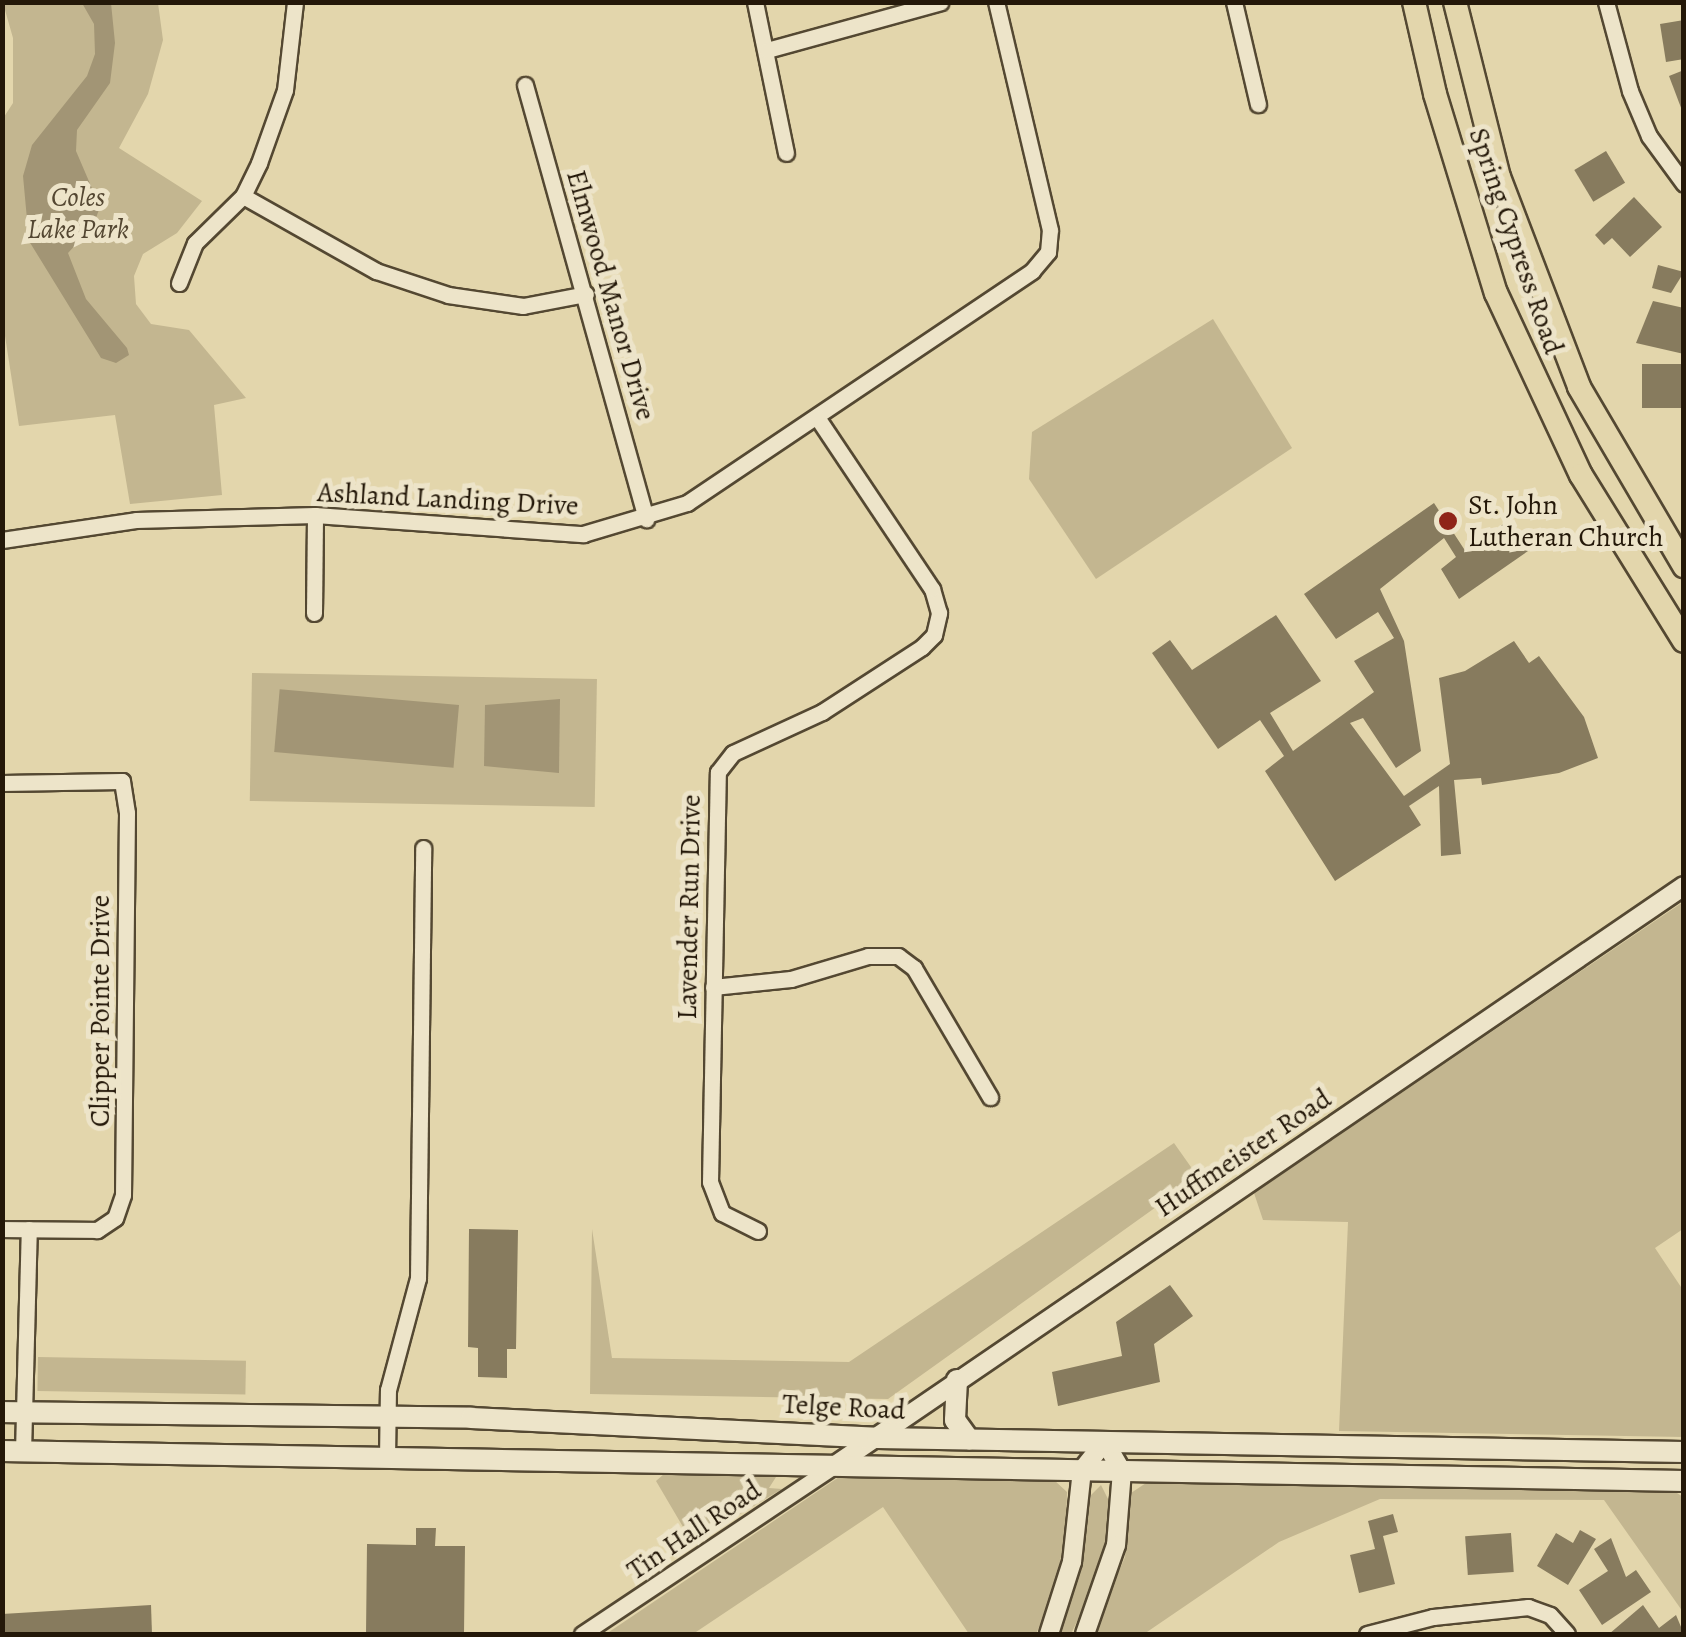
<!DOCTYPE html>
<style>
body{margin:0}
#map{position:relative;width:1686px;height:1637px;overflow:hidden;background:#e3d6ac;font-family:Alegreya,serif}
div>[style]{position:absolute}
.green>*{inset:0;background:#c3b690;transform-origin:0 0}
.water>*{inset:0;background:#a29575;transform-origin:0 0}
.building>*{inset:0;background:#877b5e;transform-origin:0 0}
.roads{filter:drop-shadow(2px 0 #544832) drop-shadow(-2px 0 #544832) drop-shadow(0 2px #544832) drop-shadow(0 -2px #544832)}
.minor>*{height:15px;margin:-7.5px;padding:0 7.5px;transform-origin:7.5px;border-radius:7.5px;background:#ede4c9}
.tertiary>*{height:18px;margin:-9px;padding:0 9px;transform-origin:9px;border-radius:9px;background:#ede4c9}
.secondary>*{height:20px;margin:-10px;padding:0 10px;transform-origin:10px;border-radius:10px;background:#ede4c9}
.primary>*{height:22px;margin:-11px;padding:0 11px;transform-origin:11px;border-radius:11px;background:#e3d6ac}
.dots>*{width:28px;height:28px;translate:-50% -50%;box-sizing:border-box;border:5px solid #ede4c9;border-radius:50%}
span{translate:-50% -50%;white-space:nowrap;text-align:center;line-height:1.15;-webkit-text-stroke:10px #ede4c9;paint-order:stroke}
.park-label{font-size:28px;color:#544732;font-style:italic}
.street-label{font-size:28px;color:#241809}
.poi-label{font-size:28px;color:#241809}
.left{translate:0 -50%;text-align:left}
.frame{position:absolute;inset:0;border:5px solid #241809;pointer-events:none}
</style>
<div id="map">
<div class="green">
<i style="clip-path:polygon(3px 3px,158px 3px,163px 40px,148px 94px,119px 148px,202px 201px,177px 233px,143px 254px,134px 276px,136px 304px,151px 324px,189px 330px,246px 398px,214px 405px,222px 495px,130px 504px,115px 415px,19px 426px,3px 323px,2px 120px,13px 103px,13px 38px)"></i>
<i style="clip-path:polygon(1213px 319px,1292px 448px,1096px 579px,1029px 479px,1032px 432px)"></i>
<i style="left:252px;top:673px;width:345px;height:128px;rotate:1deg"></i>
<i style="clip-path:polygon(1683px 902px,1683px 1229px,1655px 1248px,1683px 1290px,1683px 1437px,1339px 1431px,1348px 1222px,1263px 1220px,1254px 1193px)"></i>
<i style="clip-path:polygon(1174px 1143px,1198px 1177px,888px 1399px,590px 1394px,592px 1229px,612px 1358px,849px 1362px)"></i>
<i style="left:38px;top:1357px;width:208px;height:34px;rotate:1deg"></i>
<i style="clip-path:polygon(664px 1474px,770px 1475px,776px 1477px,769px 1488px,782px 1489px,684px 1548px,679px 1543px,686px 1532px,656px 1481px)"></i>
<i style="clip-path:polygon(854px 1474px,1054px 1480px,1067px 1492px,1066px 1530px,1055px 1590px,1036px 1634px,969px 1634px,883px 1507px,693px 1634px,606px 1634px,839px 1477px)"></i>
<i style="clip-path:polygon(1149px 1481px,1677px 1493px,1683px 1497px,1683px 1612px,1604px 1500px,1380px 1499px,1279px 1542px,1144px 1634px,1092px 1634px,1125px 1557px,1131px 1493px)"></i>
<i style="clip-path:polygon(1101px 1485px,1110px 1503px,1102px 1569px,1071px 1634px,1059px 1634px,1079px 1576px,1089px 1497px)"></i>
</div>
<div class="water">
<i style="clip-path:polygon(82px 3px,111px 3px,115px 43px,110px 83px,77px 130px,76px 151px,100px 207px,93px 226px,68px 253px,86px 299px,127px 348px,129px 355px,116px 363px,101px 358px,29px 241px,23px 176px,32px 145px,87px 76px,95px 54px,94px 24px)"></i>
<i style="clip-path:polygon(560px 699px,559px 773px,484px 766px,485px 705px)"></i>
<i style="left:459px;top:705px;width:63px;height:180px;rotate:95deg"></i>
</div>
<div class="building">
<i style="clip-path:polygon(1684px 20px,1684px 59px,1666px 62px,1660px 24px)"></i>
<i style="clip-path:polygon(1684px 70px,1684px 112px,1683px 113px,1669px 76px)"></i>
<i style="left:1606px;top:151px;width:37px;height:37px;rotate:59deg"></i>
<i style="clip-path:polygon(1634px 197px,1662px 227px,1630px 257px,1612px 238px,1604px 245px,1595px 235px)"></i>
<i style="clip-path:polygon(1658px 265px,1684px 272px,1671px 293px,1652px 288px)"></i>
<i style="clip-path:polygon(1653px 301px,1684px 308px,1684px 354px,1636px 343px)"></i>
<i style="left:1684px;top:364px;width:44px;height:42px;rotate:90deg"></i>
<i style="clip-path:polygon(1434px 503px,1466px 552px,1510px 519px,1528px 551px,1459px 599px,1441px 569px,1456px 557px,1444px 538px,1380px 589px,1404px 641px,1421px 751px,1396px 768px,1363px 718px,1350px 723px,1404px 796px,1450px 764px,1439px 678px,1465px 671px,1514px 641px,1529px 663px,1539px 656px,1584px 717px,1598px 758px,1559px 773px,1482px 785px,1481px 778px,1454px 780px,1461px 854px,1441px 856px,1439px 786px,1409px 806px,1421px 825px,1335px 881px,1265px 771px,1284px 756px,1260px 720px,1218px 749px,1152px 653px,1170px 640px,1192px 670px,1276px 615px,1321px 681px,1270px 713px,1293px 751px,1374px 692px,1354px 661px,1394px 638px,1378px 612px,1336px 639px,1304px 594px)"></i>
<i style="clip-path:polygon(469px 1229px,518px 1230px,516px 1349px,507px 1349px,507px 1378px,478px 1377px,478px 1348px,468px 1347px)"></i>
<i style="clip-path:polygon(1170px 1285px,1193px 1316px,1154px 1344px,1160px 1382px,1058px 1406px,1052px 1372px,1122px 1356px,1116px 1322px)"></i>
<i style="clip-path:polygon(1393px 1514px,1398px 1532px,1383px 1536px,1395px 1584px,1359px 1593px,1350px 1555px,1375px 1549px,1368px 1521px)"></i>
<i style="clip-path:polygon(416px 1528px,436px 1528px,435px 1546px,465px 1546px,464px 1634px,366px 1634px,367px 1544px,416px 1545px)"></i>
<i style="clip-path:polygon(1580px 1530px,1596px 1539px,1568px 1585px,1537px 1566px,1556px 1533px,1573px 1543px)"></i>
<i style="left:1511px;top:1533px;width:39px;height:46px;rotate:86deg"></i>
<i style="clip-path:polygon(1611px 1538px,1626px 1577px,1636px 1570px,1651px 1592px,1602px 1625px,1579px 1590px,1608px 1571px,1594px 1549px)"></i>
<i style="clip-path:polygon(151px 1605px,152px 1634px,2px 1634px,2px 1614px)"></i>
<i style="clip-path:polygon(1643px 1605px,1659px 1628px,1676px 1615px,1684px 1634px,1609px 1634px)"></i>
</div>
<div class="roads">
<div class="minor">
<i style="left:755px;top:2px;width:154px;rotate:78.4deg"></i>
<i style="left:1234px;top:2px;width:105px;rotate:76.8deg"></i>
<i style="left:1606px;top:2px;width:92px;rotate:74.9deg"></i>
<i style="left:1630px;top:91px;width:49px;rotate:67.1deg"></i>
<i style="left:1649px;top:136px;width:59px;rotate:53.9deg"></i>
<i style="left:767px;top:50px;width:180px;rotate:-15.4deg"></i>
<i style="left:525px;top:85px;width:451px;rotate:74.4deg"></i>
<i style="left:243px;top:196px;width:153px;rotate:29.4deg"></i>
<i style="left:376px;top:271px;width:76px;rotate:18.4deg"></i>
<i style="left:448px;top:295px;width:76px;rotate:8.3deg"></i>
<i style="left:523px;top:306px;width:64px;rotate:-10.8deg"></i>
<i style="left:179px;top:283px;width:43px;rotate:-68.2deg"></i>
<i style="left:195px;top:243px;width:67px;rotate:-44.4deg"></i>
<i style="left:243px;top:196px;width:37px;rotate:-64deg"></i>
<i style="left:259px;top:163px;width:77px;rotate:-70.4deg"></i>
<i style="left:285px;top:90px;width:89px;rotate:-83.5deg"></i>
<i style="left:2px;top:540px;width:135px;rotate:-8.5deg"></i>
<i style="left:136px;top:520px;width:179px;rotate:-1.6deg"></i>
<i style="left:315px;top:515px;width:269px;rotate:4.1deg"></i>
<i style="left:583px;top:534px;width:109px;rotate:-16.6deg"></i>
<i style="left:687px;top:503px;width:416px;rotate:-33.9deg"></i>
<i style="left:1032px;top:271px;width:25px;rotate:-50deg"></i>
<i style="left:1048px;top:252px;width:22px;rotate:-85deg"></i>
<i style="left:1050px;top:230px;width:234px;rotate:-103.3deg"></i>
<i style="left:314px;top:613px;width:98px;rotate:-89.4deg"></i>
<i style="left:2px;top:783px;width:120px;rotate:-1deg"></i>
<i style="left:122px;top:781px;width:32px;rotate:81deg"></i>
<i style="left:127px;top:813px;width:382px;rotate:90.6deg"></i>
<i style="left:123px;top:1195px;width:24px;rotate:109deg"></i>
<i style="left:115px;top:1218px;width:22px;rotate:146deg"></i>
<i style="left:97px;top:1230px;width:95px;rotate:-179.4deg"></i>
<i style="left:713px;top:987px;width:78px;rotate:-5.9deg"></i>
<i style="left:791px;top:979px;width:80px;rotate:-16.6deg"></i>
<i style="left:868px;top:956px;width:30px"></i>
<i style="left:898px;top:956px;width:20px;rotate:37deg"></i>
<i style="left:914px;top:968px;width:150px;rotate:59.5deg"></i>
<i style="left:758px;top:1231px;width:40px;rotate:-153.4deg"></i>
<i style="left:722px;top:1213px;width:33px;rotate:-111deg"></i>
<i style="left:710px;top:1182px;width:410px;rotate:-88.9deg"></i>
<i style="left:718px;top:772px;width:24px;rotate:-52deg"></i>
<i style="left:733px;top:753px;width:98px;rotate:-24.7deg"></i>
<i style="left:822px;top:712px;width:119px;rotate:-33deg"></i>
<i style="left:922px;top:647px;width:17px;rotate:-45deg"></i>
<i style="left:934px;top:635px;width:23px;rotate:-77deg"></i>
<i style="left:939px;top:613px;width:25px;rotate:-106deg"></i>
<i style="left:932px;top:589px;width:207px;rotate:-123.8deg"></i>
<i style="left:23px;top:1452px;width:223px;rotate:-88.5deg"></i>
<i style="left:387px;top:1459px;width:69px;rotate:-89.2deg"></i>
<i style="left:388px;top:1390px;width:116px;rotate:-75deg"></i>
<i style="left:418px;top:1278px;width:430px;rotate:-89.3deg"></i>
<i style="left:582px;top:1634px;width:303px;rotate:-33.7deg"></i>
<i style="left:1367px;top:1634px;width:68px;rotate:-14.4deg"></i>
<i style="left:1433px;top:1617px;width:96px;rotate:-6deg"></i>
<i style="left:1528px;top:1607px;width:23px;rotate:20deg"></i>
<i style="left:1550px;top:1615px;width:25px;rotate:48deg"></i>
</div>
<div class="tertiary">
<i style="left:834px;top:1466px;width:1029px;rotate:-34.31deg"></i>
<i style="left:1049px;top:1634px;width:76px;rotate:-72.3deg"></i>
<i style="left:1072px;top:1562px;width:93px;rotate:-83.8deg"></i>
<i style="left:1082px;top:1470px;width:36px;rotate:-51deg"></i>
<i style="left:1105px;top:1442px;width:34px;rotate:60deg"></i>
<i style="left:1122px;top:1471px;width:74px;rotate:94.6deg"></i>
<i style="left:1116px;top:1545px;width:94px;rotate:109.2deg"></i>
</div>
<div class="secondary">
<i style="left:957px;top:1380px;width:40px;rotate:92.9deg"></i>
<i style="left:955px;top:1420px;width:24px;rotate:54deg"></i>
<i style="left:2px;top:1412px;width:469px;rotate:0.7deg"></i>
<i style="left:471px;top:1418px;width:406px;rotate:2.8deg"></i>
<i style="left:877px;top:1438px;width:807px;rotate:0.99deg"></i>
<i style="left:2px;top:1451px;width:1682px;rotate:1.02deg"></i>
</div>
<div class="primary">
<i style="left:1414px;top:2px;width:94px;rotate:77.1deg"></i>
<i style="left:1435px;top:94px;width:208px;rotate:73deg"></i>
<i style="left:1496px;top:293px;width:201px;rotate:65deg"></i>
<i style="left:1581px;top:475px;width:195px;rotate:58.2deg"></i>
<i style="left:1455px;top:2px;width:180px;rotate:75.9deg"></i>
<i style="left:1499px;top:177px;width:225px;rotate:69.1deg"></i>
<i style="left:1579px;top:387px;width:208px;rotate:59.6deg"></i>
</div>
</div>
<div class="dots">
<i style="left:1448px;top:521px;background:#8f2418"></i>
</div>
<div class="park-label">
<span style="left:78px;top:213px">Coles<br>Lake Park</span>
</div>
<div class="street-label">
<span style="left:1516px;top:241px;rotate:71deg">Spring Cypress Road</span>
<span style="left:611px;top:295px;rotate:74deg">Elmwood Manor Drive</span>
<span style="left:448px;top:499px;rotate:3deg">Ashland Landing Drive</span>
<span style="left:689px;top:907px;rotate:-89deg">Lavender Run Drive</span>
<span style="left:100px;top:1011px;rotate:-90deg">Clipper Pointe Drive</span>
<span style="left:1243px;top:1153px;rotate:-34deg">Huffmeister Road</span>
<span style="left:844px;top:1407px;rotate:3deg">Telge Road</span>
<span style="left:694px;top:1530px;rotate:-34deg">Tin Hall Road</span>
</div>
<div class="poi-label">
<span class="left" style="left:1468px;top:521px">St. John<br>Lutheran Church</span>
</div>
<div class="frame"></div>
</div>
